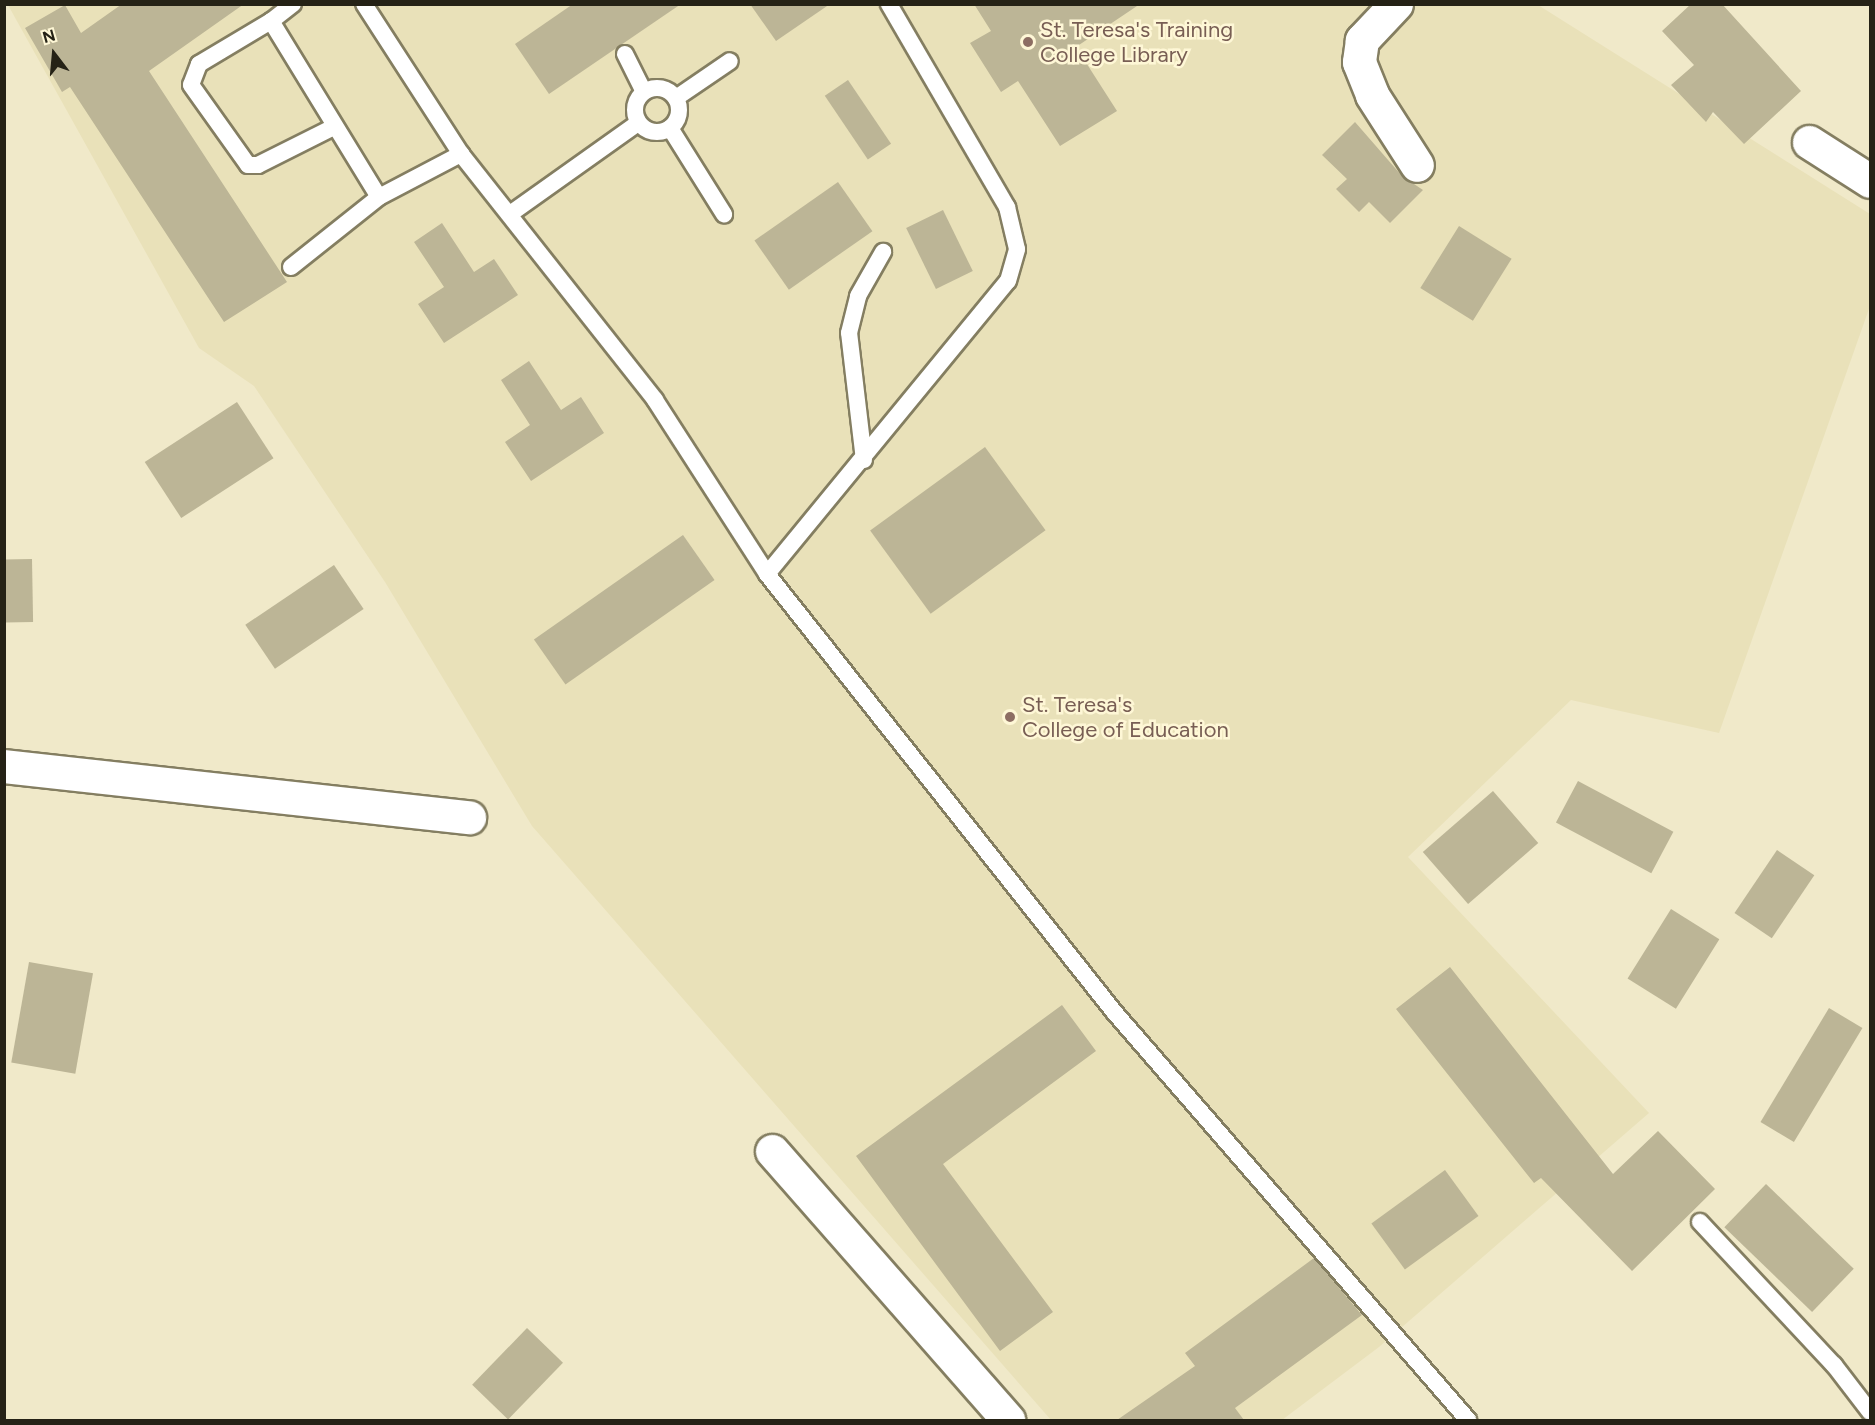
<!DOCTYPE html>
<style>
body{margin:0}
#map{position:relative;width:1875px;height:1425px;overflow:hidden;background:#f0e9c9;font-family:Figtree,sans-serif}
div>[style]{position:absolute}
.built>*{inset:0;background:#e9e1b9}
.building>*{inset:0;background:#bcb596;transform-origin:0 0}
.roads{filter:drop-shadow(2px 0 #847e61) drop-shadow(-2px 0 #847e61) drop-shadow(0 2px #847e61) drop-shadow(0 -2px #847e61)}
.service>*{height:16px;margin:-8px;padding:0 8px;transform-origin:8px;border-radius:8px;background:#fff}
.service>.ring{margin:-8px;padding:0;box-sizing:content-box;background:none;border:16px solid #fff;border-radius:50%}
.minor>*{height:33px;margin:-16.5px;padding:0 16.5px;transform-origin:16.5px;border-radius:16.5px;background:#fff}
.dots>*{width:16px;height:16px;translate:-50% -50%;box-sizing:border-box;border:3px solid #fef7d6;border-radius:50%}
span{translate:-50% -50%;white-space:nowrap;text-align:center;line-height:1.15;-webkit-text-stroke:5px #fef7d6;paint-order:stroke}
.education-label{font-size:22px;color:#785e54}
.left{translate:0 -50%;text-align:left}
.frame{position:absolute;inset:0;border:6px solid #252216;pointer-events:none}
.north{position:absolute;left:24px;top:24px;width:60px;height:60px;-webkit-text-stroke:4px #fef7d6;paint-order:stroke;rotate:344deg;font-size:16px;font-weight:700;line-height:24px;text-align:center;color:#252216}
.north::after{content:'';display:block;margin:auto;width:21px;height:27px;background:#252216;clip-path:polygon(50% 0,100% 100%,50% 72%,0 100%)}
</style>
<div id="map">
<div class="built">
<i style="clip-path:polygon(8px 5px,1538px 5px,1870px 214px,1870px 306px,1719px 733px,1571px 700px,1408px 857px,1649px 1113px,1379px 1347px,1282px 1420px,1051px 1420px,532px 826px,385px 582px,254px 386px,199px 348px)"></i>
</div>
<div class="building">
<i style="clip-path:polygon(122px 4px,244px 4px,149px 71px,287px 282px,224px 322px,70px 87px,62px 92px,25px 28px,65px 5px,81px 33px)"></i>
<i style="clip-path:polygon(573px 4px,681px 4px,549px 94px,515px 44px)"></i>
<i style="clip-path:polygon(750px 4px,830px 4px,776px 41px)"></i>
<i style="clip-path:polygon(974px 4px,1140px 4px,1076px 47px,1117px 111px,1060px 146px,1018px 81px,1001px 92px,970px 43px,991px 31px)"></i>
<i style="clip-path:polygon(1691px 4px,1722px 4px,1801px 91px,1744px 144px,1713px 112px,1706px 122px,1671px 85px,1694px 65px,1662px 31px)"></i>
<i style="left:848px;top:80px;width:77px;height:28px;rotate:56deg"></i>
<i style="clip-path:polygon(1355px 122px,1402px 176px,1423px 190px,1390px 223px,1369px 202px,1359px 212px,1336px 189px,1347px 179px,1322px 155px)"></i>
<i style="left:838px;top:182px;width:60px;height:102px;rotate:55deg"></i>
<i style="left:943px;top:210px;width:68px;height:41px;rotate:64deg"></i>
<i style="clip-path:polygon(442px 223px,474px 272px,494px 259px,518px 295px,444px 343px,418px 304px,444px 287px,414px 242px)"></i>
<i style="left:1459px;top:226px;width:62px;height:73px;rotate:32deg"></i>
<i style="clip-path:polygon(529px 361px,561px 410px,581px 397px,604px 433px,531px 481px,505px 442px,530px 425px,501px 380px)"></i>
<i style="left:237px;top:402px;width:67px;height:110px;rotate:57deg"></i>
<i style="left:985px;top:447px;width:103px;height:142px;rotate:54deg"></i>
<i style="left:683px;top:535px;width:55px;height:182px;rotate:55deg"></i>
<i style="left:32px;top:559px;width:63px;height:28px;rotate:89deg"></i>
<i style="left:334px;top:565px;width:53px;height:107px;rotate:56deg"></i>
<i style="left:1578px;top:781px;width:108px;height:47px;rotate:28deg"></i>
<i style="left:1493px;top:791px;width:69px;height:93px;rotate:49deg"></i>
<i style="left:1777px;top:850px;width:45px;height:76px;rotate:34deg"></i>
<i style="left:1671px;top:909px;width:57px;height:82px;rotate:32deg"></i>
<i style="left:29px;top:962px;width:65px;height:102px;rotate:10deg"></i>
<i style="clip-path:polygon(1450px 967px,1613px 1174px,1658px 1131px,1715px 1189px,1632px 1271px,1541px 1178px,1534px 1183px,1396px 1009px)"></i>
<i style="clip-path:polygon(1062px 1005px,1096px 1051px,943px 1164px,1053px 1312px,1000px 1351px,856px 1156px)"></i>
<i style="left:1829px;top:1008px;width:39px;height:133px;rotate:31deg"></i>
<i style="left:1445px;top:1170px;width:57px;height:91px;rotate:54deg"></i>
<i style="left:1766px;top:1184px;width:122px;height:60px;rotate:44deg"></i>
<i style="clip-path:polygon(1314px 1258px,1362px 1315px,1235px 1408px,1244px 1420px,1117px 1420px,1195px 1366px,1185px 1353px)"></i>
<i style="left:527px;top:1328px;width:50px;height:79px;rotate:44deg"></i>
</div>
<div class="roads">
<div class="service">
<i style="left:293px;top:4px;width:28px;rotate:142deg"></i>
<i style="left:271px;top:21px;width:206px;rotate:58.5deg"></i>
<i style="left:364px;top:4px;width:179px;rotate:57.1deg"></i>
<i style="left:461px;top:154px;width:313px;rotate:51.7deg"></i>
<i style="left:655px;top:400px;width:207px;rotate:57.2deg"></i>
<i style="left:767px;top:574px;width:560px;rotate:51.6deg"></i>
<i style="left:1115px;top:1013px;width:539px;rotate:49.06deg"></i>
<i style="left:271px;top:21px;width:84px;rotate:149.2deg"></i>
<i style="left:199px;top:64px;width:22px;rotate:111deg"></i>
<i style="left:191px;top:85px;width:98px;rotate:54.5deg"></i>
<i style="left:248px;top:165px;width:10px"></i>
<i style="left:258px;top:165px;width:85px;rotate:-26.6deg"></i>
<i style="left:625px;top:54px;width:42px;rotate:63.4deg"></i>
<i class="ring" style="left:635px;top:88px;width:28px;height:28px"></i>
<i style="left:676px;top:98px;width:65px;rotate:-34.4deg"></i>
<i style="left:670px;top:128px;width:102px;rotate:57.9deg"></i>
<i style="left:510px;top:214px;width:157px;rotate:-35.4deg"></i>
<i style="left:291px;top:267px;width:112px;rotate:-38.5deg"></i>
<i style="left:379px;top:197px;width:93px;rotate:-27.7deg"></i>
<i style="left:864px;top:460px;width:128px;rotate:-96.7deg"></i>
<i style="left:849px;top:333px;width:38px;rotate:-76deg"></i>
<i style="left:858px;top:296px;width:51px;rotate:-60.4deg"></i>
<i style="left:767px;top:574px;width:379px;rotate:-50.6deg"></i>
<i style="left:1008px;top:281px;width:33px;rotate:-74deg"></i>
<i style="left:1017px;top:249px;width:43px;rotate:-103.4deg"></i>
<i style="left:1007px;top:207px;width:235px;rotate:-120.2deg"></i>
<i style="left:1700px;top:1222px;width:196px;rotate:46.9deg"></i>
<i style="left:1834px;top:1365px;width:59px;rotate:52.5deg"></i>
</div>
<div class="minor">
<i style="left:1396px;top:4px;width:50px;rotate:133.4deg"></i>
<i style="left:1362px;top:40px;width:22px;rotate:98deg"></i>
<i style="left:1359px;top:62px;width:35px;rotate:68deg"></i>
<i style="left:1372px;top:95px;width:83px;rotate:57.3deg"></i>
<i style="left:1809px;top:142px;width:72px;rotate:32.6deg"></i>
<i style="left:4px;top:766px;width:468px;rotate:6.3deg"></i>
<i style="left:772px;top:1151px;width:358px;rotate:48.7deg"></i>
</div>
</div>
<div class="dots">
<i style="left:1028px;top:42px;background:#8d6e63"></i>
<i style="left:1010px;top:717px;background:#8d6e63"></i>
</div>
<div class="education-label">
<span class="left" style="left:1040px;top:42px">St. Teresa's Training<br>College Library</span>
<span class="left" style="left:1022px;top:717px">St. Teresa's<br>College of Education</span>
</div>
<div class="frame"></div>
<div class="north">N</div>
</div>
